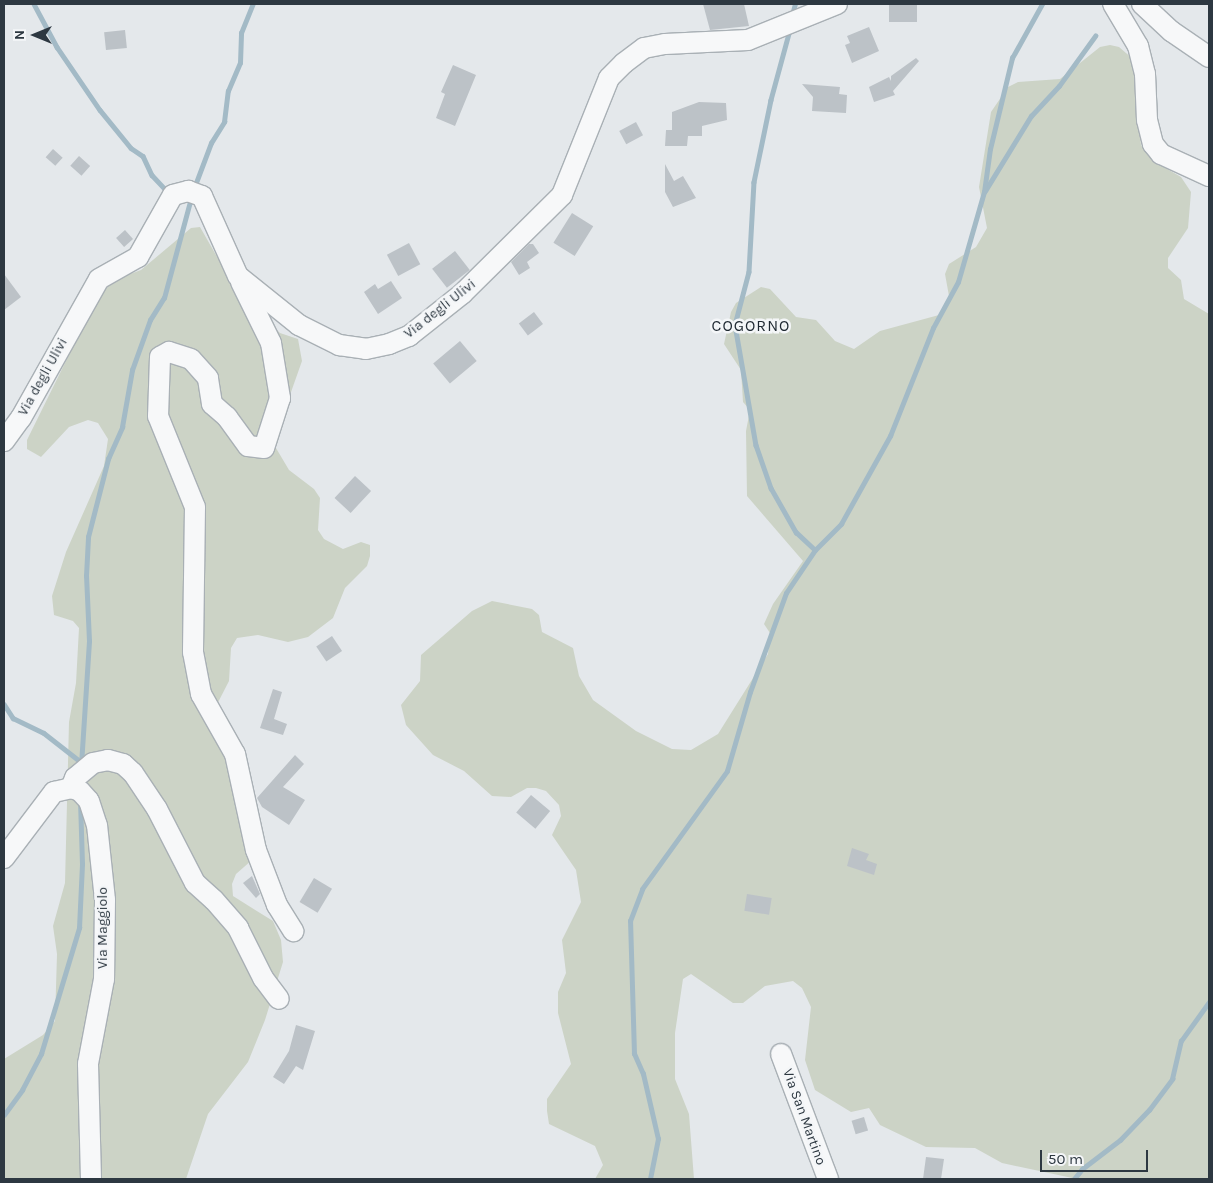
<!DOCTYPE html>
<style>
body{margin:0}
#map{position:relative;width:1213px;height:1183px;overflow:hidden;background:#e4e8eb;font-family:Karla,sans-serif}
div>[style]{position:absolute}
.green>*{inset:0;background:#ccd3c6}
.stream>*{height:4.5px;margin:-2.25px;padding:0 2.25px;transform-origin:2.25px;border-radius:2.25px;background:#a3bac6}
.building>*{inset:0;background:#bcc2c7;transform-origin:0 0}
.roads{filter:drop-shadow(1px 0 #a9b0b5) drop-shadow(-1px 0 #a9b0b5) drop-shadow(0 1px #a9b0b5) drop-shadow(0 -1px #a9b0b5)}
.minor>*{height:20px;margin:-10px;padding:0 10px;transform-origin:10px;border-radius:10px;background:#f7f8f9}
span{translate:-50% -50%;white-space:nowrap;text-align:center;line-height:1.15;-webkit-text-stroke:5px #f4f6f8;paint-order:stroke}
.street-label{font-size:14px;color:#2d3841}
.quarter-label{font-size:16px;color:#1f2932;letter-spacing:1px}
.frame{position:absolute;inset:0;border:5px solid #2d3841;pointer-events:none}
.north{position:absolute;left:10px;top:10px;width:50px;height:50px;-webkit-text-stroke:4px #f4f6f8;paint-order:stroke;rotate:270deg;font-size:14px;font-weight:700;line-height:20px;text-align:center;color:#2d3841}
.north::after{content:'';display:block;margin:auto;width:18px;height:22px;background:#2d3841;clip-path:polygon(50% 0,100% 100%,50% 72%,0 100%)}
.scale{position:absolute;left:1040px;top:1150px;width:108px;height:22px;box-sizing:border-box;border:2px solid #2d3841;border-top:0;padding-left:6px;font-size:15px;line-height:18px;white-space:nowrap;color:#2d3841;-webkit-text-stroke:4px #f4f6f8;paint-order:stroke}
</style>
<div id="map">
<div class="green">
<i style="clip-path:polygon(1110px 45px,1119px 47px,1133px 59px,1141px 145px,1155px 162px,1181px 177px,1191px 192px,1188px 228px,1168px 258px,1168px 268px,1181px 280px,1184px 299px,1209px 314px,1209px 1179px,1077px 1179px,1002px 1163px,975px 1148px,926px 1147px,880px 1125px,869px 1108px,851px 1112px,815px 1090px,805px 1060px,811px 1007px,802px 988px,793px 981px,765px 986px,743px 1003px,733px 1003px,691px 974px,683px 979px,675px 1033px,675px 1079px,689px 1114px,694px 1179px,595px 1179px,603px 1165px,595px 1146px,549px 1124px,547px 1111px,547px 1099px,571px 1064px,558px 1013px,558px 992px,566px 973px,562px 940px,581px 902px,576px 870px,552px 835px,561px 816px,559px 805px,546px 791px,536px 788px,527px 788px,511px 797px,492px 796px,464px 771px,433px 755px,406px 725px,401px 705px,420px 681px,421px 655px,472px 611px,492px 601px,532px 609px,539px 615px,542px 632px,573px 648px,579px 676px,593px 700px,636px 731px,672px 749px,691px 750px,718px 734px,768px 654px,770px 633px,764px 624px,773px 604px,803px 561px,747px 496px,746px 431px,750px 410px,743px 402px,741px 370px,724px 344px,731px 312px,736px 303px,761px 287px,770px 289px,796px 317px,816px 320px,835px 341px,854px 349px,880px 331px,939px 315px,949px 296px,945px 274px,949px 264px,976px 247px,987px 228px,979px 187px,991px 112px,1008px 87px,1018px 82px,1060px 79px,1100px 47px)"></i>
<i style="clip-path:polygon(200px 227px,236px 290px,280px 333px,298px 339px,302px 361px,273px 443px,289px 470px,314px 489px,320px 498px,318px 530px,324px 539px,343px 549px,361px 542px,370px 545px,370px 556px,367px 566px,345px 588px,333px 618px,308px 637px,288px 642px,258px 635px,237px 638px,231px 648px,229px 681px,210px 718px,226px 753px,252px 860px,236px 874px,232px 884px,233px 896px,273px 921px,281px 940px,283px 962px,265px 1020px,248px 1062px,208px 1114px,186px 1179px,4px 1179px,4px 1059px,43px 1035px,55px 1021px,57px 954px,53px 926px,65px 883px,69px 722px,76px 683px,79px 628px,73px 621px,54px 615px,52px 596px,66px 552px,104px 466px,108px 439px,98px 423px,88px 420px,69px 427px,41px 457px,27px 449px,27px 440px,96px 300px,114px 280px,141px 270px,191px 228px)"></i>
</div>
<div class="stream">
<i style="left:34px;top:4px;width:49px;rotate:61.9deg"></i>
<i style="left:57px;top:47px;width:76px;rotate:55.7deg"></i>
<i style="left:100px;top:110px;width:49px;rotate:50.8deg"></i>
<i style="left:131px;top:148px;width:14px;rotate:34deg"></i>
<i style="left:143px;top:156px;width:21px;rotate:65deg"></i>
<i style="left:152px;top:175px;width:23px;rotate:47deg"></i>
<i style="left:792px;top:15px;width:11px;rotate:-75deg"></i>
<i style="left:790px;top:30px;width:73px;rotate:105.2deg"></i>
<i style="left:771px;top:100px;width:84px;rotate:101.7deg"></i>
<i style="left:754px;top:182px;width:90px;rotate:93.2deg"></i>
<i style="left:749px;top:272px;width:55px;rotate:104.8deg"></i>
<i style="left:735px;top:325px;width:122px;rotate:80.1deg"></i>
<i style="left:756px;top:445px;width:46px;rotate:70.8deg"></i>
<i style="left:771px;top:488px;width:51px;rotate:60.4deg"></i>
<i style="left:796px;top:532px;width:26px;rotate:43deg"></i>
<i style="left:194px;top:188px;width:48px;rotate:-69.3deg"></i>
<i style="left:211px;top:143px;width:25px;rotate:-58deg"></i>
<i style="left:224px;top:122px;width:31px;rotate:-83deg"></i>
<i style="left:228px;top:91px;width:30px;rotate:-67deg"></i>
<i style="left:240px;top:63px;width:30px;rotate:-88deg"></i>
<i style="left:241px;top:33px;width:31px;rotate:-68deg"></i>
<i style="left:985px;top:191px;width:88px;rotate:-58.5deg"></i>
<i style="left:1031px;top:116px;width:41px;rotate:-47deg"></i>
<i style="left:1059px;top:86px;width:62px;rotate:-54.2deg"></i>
<i style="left:4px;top:704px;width:17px;rotate:57deg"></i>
<i style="left:13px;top:718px;width:34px;rotate:26deg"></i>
<i style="left:44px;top:733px;width:47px;rotate:38.1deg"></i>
<i style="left:81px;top:765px;width:124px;rotate:-86.3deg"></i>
<i style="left:89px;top:641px;width:65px;rotate:-92.6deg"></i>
<i style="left:86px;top:576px;width:39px;rotate:-87deg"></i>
<i style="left:88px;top:537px;width:81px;rotate:-75.6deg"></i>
<i style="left:108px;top:459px;width:35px;rotate:-66deg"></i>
<i style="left:122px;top:427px;width:58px;rotate:-80deg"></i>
<i style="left:132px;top:370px;width:53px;rotate:-70.2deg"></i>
<i style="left:150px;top:320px;width:26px;rotate:-58deg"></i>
<i style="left:164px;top:298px;width:104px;rotate:-74.9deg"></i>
<i style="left:4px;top:1115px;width:31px;rotate:-54deg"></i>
<i style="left:22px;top:1090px;width:41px;rotate:-62.2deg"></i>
<i style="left:41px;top:1054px;width:132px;rotate:-73.2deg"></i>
<i style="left:79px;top:928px;width:64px;rotate:-87.3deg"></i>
<i style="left:82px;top:864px;width:62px;rotate:-91.8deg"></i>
<i style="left:650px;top:1179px;width:41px;rotate:-78.7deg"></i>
<i style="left:658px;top:1139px;width:67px;rotate:-103deg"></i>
<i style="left:643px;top:1074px;width:22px;rotate:-114deg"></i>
<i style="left:634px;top:1054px;width:133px;rotate:-91.7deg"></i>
<i style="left:630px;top:921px;width:34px;rotate:-69deg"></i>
<i style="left:642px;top:889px;width:145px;rotate:-54.2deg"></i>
<i style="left:727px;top:771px;width:82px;rotate:-73.8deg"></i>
<i style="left:750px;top:692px;width:105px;rotate:-70deg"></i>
<i style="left:786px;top:593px;width:52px;rotate:-56deg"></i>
<i style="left:815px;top:550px;width:37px;rotate:-45deg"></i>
<i style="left:841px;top:524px;width:101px;rotate:-60.9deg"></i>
<i style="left:890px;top:436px;width:116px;rotate:-68.3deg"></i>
<i style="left:933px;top:328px;width:52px;rotate:-61.5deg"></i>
<i style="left:958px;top:282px;width:94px;rotate:-73.9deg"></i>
<i style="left:984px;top:192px;width:43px;rotate:-82.1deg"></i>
<i style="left:990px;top:149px;width:94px;rotate:-76.4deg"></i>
<i style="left:1012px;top:58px;width:62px;rotate:-60.9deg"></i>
<i style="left:1074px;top:1179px;width:13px;rotate:-51deg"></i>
<i style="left:1082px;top:1169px;width:48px;rotate:-37.3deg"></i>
<i style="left:1120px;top:1140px;width:42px;rotate:-46deg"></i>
<i style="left:1149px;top:1110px;width:39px;rotate:-53deg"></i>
<i style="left:1172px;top:1079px;width:39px;rotate:-77deg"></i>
<i style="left:1181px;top:1041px;width:48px;rotate:-54.3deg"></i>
</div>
<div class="building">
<i style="clip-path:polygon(703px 4px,744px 4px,749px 26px,710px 30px)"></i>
<i style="left:889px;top:4px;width:28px;height:18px"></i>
<i style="clip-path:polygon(869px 27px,879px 51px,852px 63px,845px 45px,850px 43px,847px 36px)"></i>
<i style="left:125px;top:30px;width:18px;height:21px;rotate:84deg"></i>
<i style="clip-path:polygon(916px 58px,919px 61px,893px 91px,895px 95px,874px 102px,869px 87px,889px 77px,891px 81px,891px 76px)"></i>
<i style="clip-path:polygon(453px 65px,476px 75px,455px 126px,436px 118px,445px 94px,441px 92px)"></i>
<i style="clip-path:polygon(802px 84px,840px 87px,839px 94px,847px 95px,846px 113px,812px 111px,813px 97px)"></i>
<i style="clip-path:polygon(699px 102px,726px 103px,727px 120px,702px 126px,702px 136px,688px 136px,687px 146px,665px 146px,666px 130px,672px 130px,672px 112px)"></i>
<i style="left:636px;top:122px;width:15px;height:19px;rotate:62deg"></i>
<i style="left:53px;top:149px;width:13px;height:11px;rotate:42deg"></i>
<i style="left:79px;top:156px;width:15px;height:13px;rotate:42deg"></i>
<i style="clip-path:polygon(665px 164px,674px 181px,683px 176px,696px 198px,673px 207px,665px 192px)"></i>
<i style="left:572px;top:213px;width:25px;height:35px;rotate:32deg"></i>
<i style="left:125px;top:230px;width:12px;height:12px;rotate:48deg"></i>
<i style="left:409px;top:243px;width:24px;height:25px;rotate:62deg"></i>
<i style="clip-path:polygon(529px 244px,533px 244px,539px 253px,527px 262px,530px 268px,519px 275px,511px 262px)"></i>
<i style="left:455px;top:251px;width:24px;height:29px;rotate:52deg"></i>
<i style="clip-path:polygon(4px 274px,21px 297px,4px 310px)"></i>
<i style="clip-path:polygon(391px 281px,402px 298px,378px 314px,364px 292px,375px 284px,378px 289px)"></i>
<i style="left:534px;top:312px;width:15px;height:19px;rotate:53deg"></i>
<i style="left:460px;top:341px;width:26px;height:35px;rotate:50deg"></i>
<i style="left:355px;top:476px;width:22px;height:30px;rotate:43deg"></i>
<i style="left:332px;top:636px;width:18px;height:19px;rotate:56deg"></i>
<i style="clip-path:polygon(273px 689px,282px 692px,274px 719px,287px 724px,283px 735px,260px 728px)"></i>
<i style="clip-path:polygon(295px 755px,304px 764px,283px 787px,305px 800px,289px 825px,262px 807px,257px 798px)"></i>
<i style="left:531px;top:795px;width:25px;height:23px;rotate:40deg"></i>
<i style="clip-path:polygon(852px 848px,869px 854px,866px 860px,877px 864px,874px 875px,847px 866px)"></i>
<i style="clip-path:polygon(252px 876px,260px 894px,256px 898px,243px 883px)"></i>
<i style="left:314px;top:878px;width:21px;height:28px;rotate:31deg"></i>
<i style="left:747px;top:894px;width:25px;height:17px;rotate:9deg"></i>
<i style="clip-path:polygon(296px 1025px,315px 1031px,303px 1070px,296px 1066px,284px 1084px,273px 1077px,289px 1051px)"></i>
<i style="left:864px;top:1117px;width:14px;height:13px;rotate:73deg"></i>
<i style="clip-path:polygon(926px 1157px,944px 1159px,941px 1179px,923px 1179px)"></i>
</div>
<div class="roads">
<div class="minor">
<i style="left:1113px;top:4px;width:49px;rotate:59.2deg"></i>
<i style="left:1138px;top:46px;width:29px;rotate:76deg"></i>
<i style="left:1145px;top:74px;width:46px;rotate:87.5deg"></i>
<i style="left:1147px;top:120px;width:25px;rotate:76deg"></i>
<i style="left:1153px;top:144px;width:13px;rotate:51deg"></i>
<i style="left:1161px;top:154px;width:53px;rotate:24.6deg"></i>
<i style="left:1142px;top:4px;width:40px;rotate:43deg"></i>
<i style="left:1171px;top:31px;width:46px;rotate:34.4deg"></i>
<i style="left:241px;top:282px;width:68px;rotate:63.8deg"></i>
<i style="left:271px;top:343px;width:56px;rotate:80.7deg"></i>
<i style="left:280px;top:398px;width:52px;rotate:107.7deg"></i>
<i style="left:264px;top:448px;width:16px;rotate:-173deg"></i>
<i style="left:248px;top:446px;width:36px;rotate:-126deg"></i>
<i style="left:227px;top:417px;width:20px;rotate:-139deg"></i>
<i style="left:212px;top:404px;width:26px;rotate:-99deg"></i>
<i style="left:208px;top:378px;width:25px;rotate:-132deg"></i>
<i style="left:191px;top:359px;width:23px;rotate:-162deg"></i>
<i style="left:169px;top:352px;width:10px;rotate:151deg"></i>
<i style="left:160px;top:357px;width:59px;rotate:91.9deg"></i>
<i style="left:158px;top:416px;width:98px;rotate:67.9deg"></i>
<i style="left:195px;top:507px;width:145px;rotate:90.8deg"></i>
<i style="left:193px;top:652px;width:43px;rotate:79.2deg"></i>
<i style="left:201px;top:694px;width:69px;rotate:60.5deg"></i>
<i style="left:235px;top:754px;width:98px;rotate:77.7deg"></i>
<i style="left:256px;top:850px;width:59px;rotate:69.1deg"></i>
<i style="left:277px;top:905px;width:31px;rotate:58deg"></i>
<i style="left:4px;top:441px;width:29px;rotate:-54deg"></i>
<i style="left:21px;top:418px;width:159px;rotate:-60.7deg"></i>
<i style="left:99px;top:279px;width:45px;rotate:-29.4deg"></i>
<i style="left:138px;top:257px;width:71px;rotate:-60.6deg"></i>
<i style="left:173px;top:195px;width:16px;rotate:-15deg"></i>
<i style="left:188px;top:191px;width:15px;rotate:20deg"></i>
<i style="left:202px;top:196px;width:88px;rotate:65.8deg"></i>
<i style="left:238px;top:276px;width:78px;rotate:38.8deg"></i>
<i style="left:299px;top:325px;width:45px;rotate:26.6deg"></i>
<i style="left:339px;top:345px;width:27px;rotate:8deg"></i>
<i style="left:366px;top:349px;width:24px;rotate:-12deg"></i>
<i style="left:389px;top:344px;width:22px;rotate:-22deg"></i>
<i style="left:409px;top:336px;width:68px;rotate:-38.4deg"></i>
<i style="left:462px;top:294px;width:141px;rotate:-44.7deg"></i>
<i style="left:562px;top:195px;width:126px;rotate:-68.1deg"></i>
<i style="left:609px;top:78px;width:21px;rotate:-45deg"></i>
<i style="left:624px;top:63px;width:25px;rotate:-37deg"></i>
<i style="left:644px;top:48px;width:21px;rotate:-11deg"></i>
<i style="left:665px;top:44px;width:83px;rotate:-2.8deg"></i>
<i style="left:748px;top:40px;width:96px;rotate:-22deg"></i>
<i style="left:71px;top:788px;width:11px;rotate:-68deg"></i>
<i style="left:75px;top:778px;width:23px;rotate:-40deg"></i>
<i style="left:93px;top:763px;width:15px;rotate:-11deg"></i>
<i style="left:108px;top:760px;width:16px;rotate:15deg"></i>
<i style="left:123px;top:764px;width:13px;rotate:42deg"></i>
<i style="left:133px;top:773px;width:43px;rotate:56.3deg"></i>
<i style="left:157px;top:809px;width:83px;rotate:62.8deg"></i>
<i style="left:195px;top:883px;width:25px;rotate:42deg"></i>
<i style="left:214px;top:900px;width:37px;rotate:49deg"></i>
<i style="left:238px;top:928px;width:56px;rotate:63.4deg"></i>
<i style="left:263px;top:978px;width:26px;rotate:53deg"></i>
<i style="left:4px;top:858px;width:83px;rotate:-52.9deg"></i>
<i style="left:54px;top:792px;width:17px;rotate:-13deg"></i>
<i style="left:71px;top:788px;width:9px;rotate:18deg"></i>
<i style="left:80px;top:791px;width:13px;rotate:48deg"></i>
<i style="left:89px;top:801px;width:25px;rotate:72deg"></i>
<i style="left:97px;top:825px;width:75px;rotate:83.9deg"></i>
<i style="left:105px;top:900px;width:79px;rotate:90.7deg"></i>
<i style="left:104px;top:979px;width:86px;rotate:100.7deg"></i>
<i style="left:88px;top:1064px;width:115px;rotate:88.5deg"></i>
<i style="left:781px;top:1054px;width:134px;rotate:69.4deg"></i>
</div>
</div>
<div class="street-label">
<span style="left:440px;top:309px;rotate:-38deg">Via degli Ulivi</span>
<span style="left:43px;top:377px;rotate:-61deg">Via degli Ulivi</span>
<span style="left:103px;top:928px;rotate:-90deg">Via Maggiolo</span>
<span style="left:804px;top:1117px;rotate:70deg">Via San Martino</span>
</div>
<div class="quarter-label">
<span style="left:751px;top:326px">COGORNO</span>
</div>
<div class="frame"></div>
<div class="north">N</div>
<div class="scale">50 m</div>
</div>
